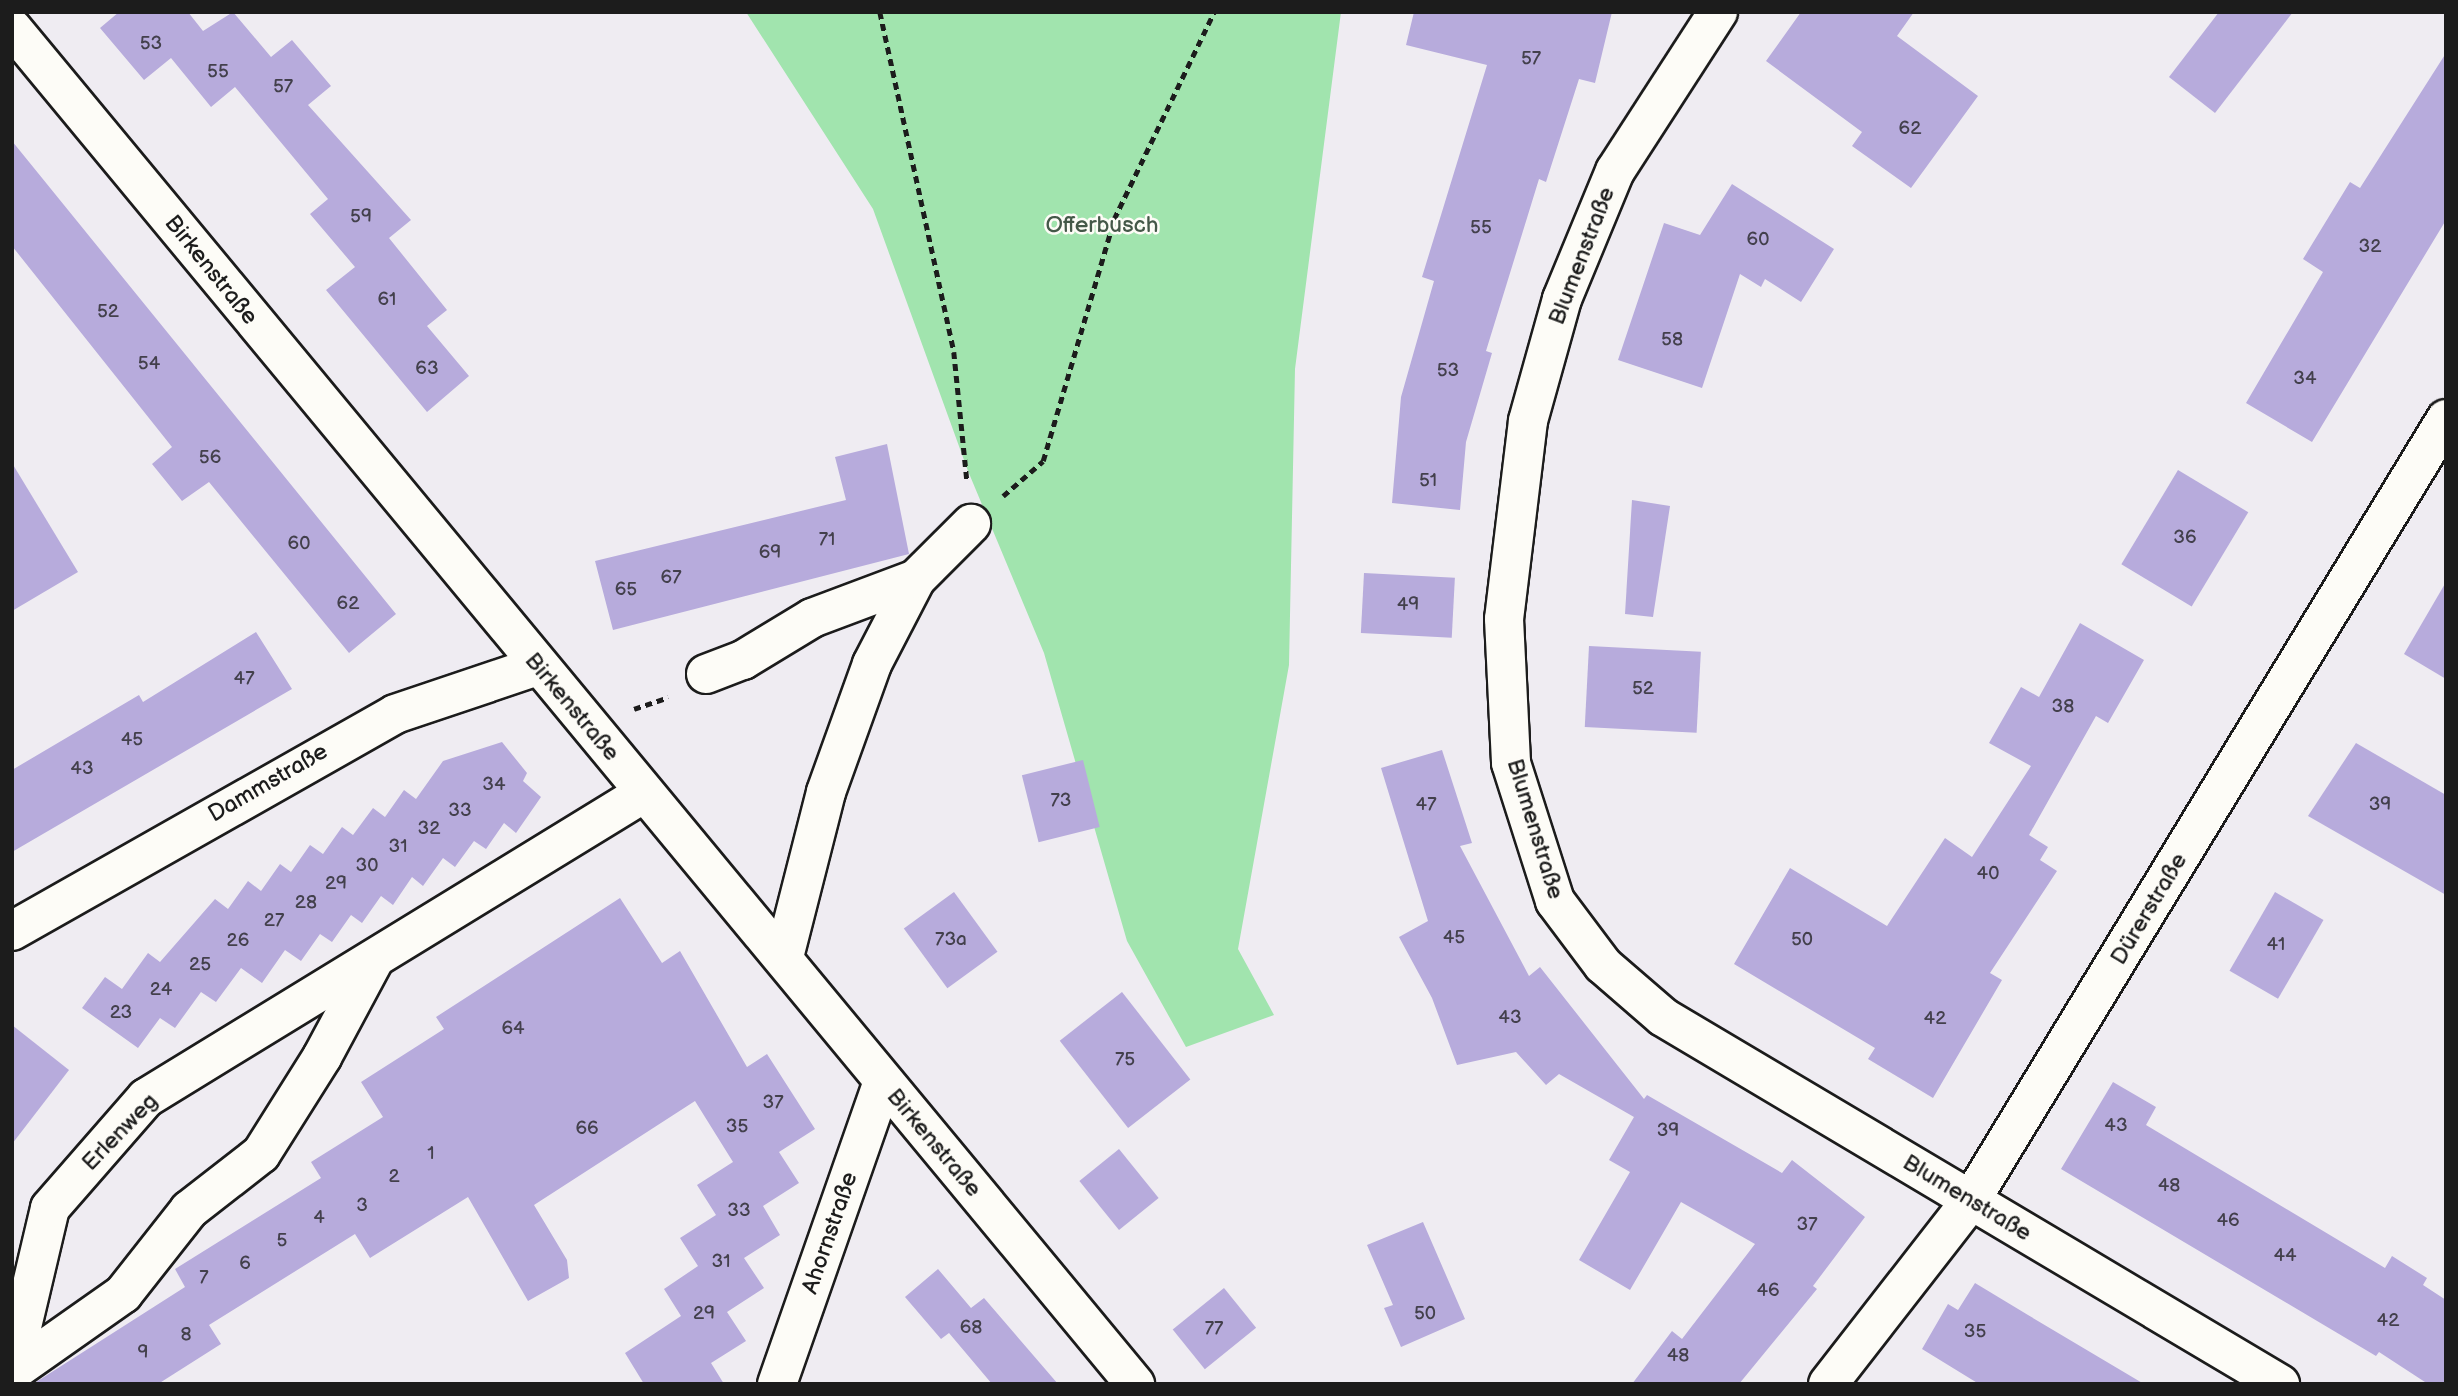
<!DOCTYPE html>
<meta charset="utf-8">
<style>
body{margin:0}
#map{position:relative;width:2458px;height:1396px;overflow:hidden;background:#efecf2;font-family:"Balsamiq Sans",sans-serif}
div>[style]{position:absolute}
.green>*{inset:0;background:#a1e4ae}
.building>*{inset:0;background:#b7abdc;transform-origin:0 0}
.path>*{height:4.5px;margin-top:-2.25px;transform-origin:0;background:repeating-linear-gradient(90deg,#1c1c1c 0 7px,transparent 0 12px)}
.roads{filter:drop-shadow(2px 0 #1c1c1c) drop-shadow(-2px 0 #1c1c1c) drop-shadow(0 2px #1c1c1c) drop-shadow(0 -2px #1c1c1c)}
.minor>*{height:38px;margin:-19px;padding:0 19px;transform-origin:19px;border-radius:19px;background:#fdfcf7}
span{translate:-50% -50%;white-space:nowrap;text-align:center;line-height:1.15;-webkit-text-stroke:5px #fdfcf7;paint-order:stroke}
.number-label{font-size:19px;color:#43404c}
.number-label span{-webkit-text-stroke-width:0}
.park-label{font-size:23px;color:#445848}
.street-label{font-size:23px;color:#1c1c1c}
.frame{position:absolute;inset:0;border:14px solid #1c1c1c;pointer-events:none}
</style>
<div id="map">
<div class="green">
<i style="clip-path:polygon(746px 12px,1341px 12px,1295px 369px,1289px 665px,1238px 949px,1274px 1015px,1186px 1047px,1127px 941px,1044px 653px,968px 471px,873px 209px)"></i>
</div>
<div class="building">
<i style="clip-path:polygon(119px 12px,188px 12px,203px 31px,233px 12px,271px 57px,292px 40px,331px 86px,308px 105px,411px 220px,389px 238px,447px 310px,427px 326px,469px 376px,427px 412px,326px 290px,355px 267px,310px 214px,328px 199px,235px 87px,211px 107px,171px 58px,144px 80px,100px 28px)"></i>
<i style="clip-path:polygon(1414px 12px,1612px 12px,1595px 83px,1579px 79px,1546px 182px,1539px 179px,1486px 351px,1492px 353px,1466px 442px,1460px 510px,1392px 503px,1401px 397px,1434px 281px,1422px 277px,1487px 65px,1406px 45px)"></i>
<i style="clip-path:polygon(1801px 12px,1914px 12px,1897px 36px,1978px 96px,1911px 188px,1852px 146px,1862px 132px,1766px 61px)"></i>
<i style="clip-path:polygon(2219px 12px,2293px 12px,2215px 113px,2169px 77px)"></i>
<i style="clip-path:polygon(2446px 53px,2446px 220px,2312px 442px,2246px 403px,2323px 272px,2303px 259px,2350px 182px,2360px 188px)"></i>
<i style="clip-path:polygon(12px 141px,396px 614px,349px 653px,209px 482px,182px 501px,152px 464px,172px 447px,12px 246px)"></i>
<i style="clip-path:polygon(1732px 184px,1834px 249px,1801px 302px,1765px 279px,1761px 287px,1740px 274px,1702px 388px,1618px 360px,1664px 223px,1700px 235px)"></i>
<i style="clip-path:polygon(887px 444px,909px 554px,613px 630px,595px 561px,846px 500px,835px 457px)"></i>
<i style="clip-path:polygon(12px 463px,78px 572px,12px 611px)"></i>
<i style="left:2178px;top:470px;width:82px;height:110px;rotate:31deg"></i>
<i style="clip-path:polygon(1632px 500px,1670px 506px,1653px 617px,1625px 614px)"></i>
<i style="left:1364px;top:573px;width:91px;height:60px;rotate:3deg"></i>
<i style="clip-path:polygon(2446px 582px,2446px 679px,2404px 654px)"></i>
<i style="clip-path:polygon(2080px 623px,2144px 660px,2108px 723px,2096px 716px,2029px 835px,2048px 847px,2040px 860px,2057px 871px,1990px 973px,2002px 980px,1933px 1098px,1868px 1059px,1875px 1048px,1734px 964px,1790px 868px,1887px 926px,1945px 838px,1972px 857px,2031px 766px,1989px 743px,2021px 687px,2039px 697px)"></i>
<i style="clip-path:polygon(256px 632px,292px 689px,12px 852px,12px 770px,139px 695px,143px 702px)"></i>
<i style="left:1589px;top:646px;width:112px;height:81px;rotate:3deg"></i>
<i style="clip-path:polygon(502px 742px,527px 773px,523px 781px,541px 797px,516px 833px,504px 823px,486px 849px,474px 841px,455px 867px,443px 858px,423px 886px,412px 877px,393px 905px,381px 896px,362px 923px,351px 915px,332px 942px,320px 934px,301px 961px,285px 950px,262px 983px,241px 968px,216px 1002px,201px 992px,175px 1028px,160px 1018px,138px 1048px,82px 1008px,105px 977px,122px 989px,148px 953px,160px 962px,215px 899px,228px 909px,248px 881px,261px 891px,280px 864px,291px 872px,310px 845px,323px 854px,342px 827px,353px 835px,373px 808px,385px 817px,404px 790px,416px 799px,443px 761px)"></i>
<i style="clip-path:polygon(2356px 743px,2446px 795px,2446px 895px,2308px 816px)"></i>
<i style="clip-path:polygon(1442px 750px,1472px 843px,1460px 846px,1529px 976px,1540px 967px,1644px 1099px,1647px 1095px,1782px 1173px,1792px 1160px,1865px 1217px,1813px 1286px,1817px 1289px,1739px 1384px,1632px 1384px,1672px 1331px,1682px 1339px,1755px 1244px,1681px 1202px,1630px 1290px,1579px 1260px,1630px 1172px,1609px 1160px,1634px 1117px,1559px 1074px,1546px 1085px,1516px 1052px,1457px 1065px,1432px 998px,1399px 937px,1428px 921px,1381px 768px)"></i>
<i style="left:1083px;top:760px;width:69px;height:63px;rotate:76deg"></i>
<i style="left:954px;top:892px;width:74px;height:62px;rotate:54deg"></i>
<i style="left:2275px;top:892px;width:56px;height:91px;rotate:30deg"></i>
<i style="clip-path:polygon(620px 898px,662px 963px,680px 951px,747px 1067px,767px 1054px,815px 1129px,779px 1152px,799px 1183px,763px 1206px,780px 1235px,744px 1258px,764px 1288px,727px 1312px,746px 1341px,711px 1363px,724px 1384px,644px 1384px,625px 1353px,681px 1316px,664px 1289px,698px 1266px,680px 1238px,716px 1215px,697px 1185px,733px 1162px,695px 1101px,534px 1205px,567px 1260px,569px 1278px,528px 1301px,468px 1197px,370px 1258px,355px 1234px,209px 1325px,221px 1344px,158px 1384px,33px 1384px,185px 1287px,175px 1269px,321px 1178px,311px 1162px,383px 1117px,361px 1082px,444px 1029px,436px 1017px)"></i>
<i style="left:1122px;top:992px;width:111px;height:79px;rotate:52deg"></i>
<i style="clip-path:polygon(12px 1025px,69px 1070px,12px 1144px)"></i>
<i style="clip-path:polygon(2113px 1082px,2156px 1107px,2146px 1125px,2385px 1268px,2392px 1256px,2427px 1278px,2423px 1285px,2446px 1300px,2446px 1384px,2428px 1384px,2379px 1352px,2376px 1356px,2061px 1169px)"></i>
<i style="left:1119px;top:1149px;width:63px;height:51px;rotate:51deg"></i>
<i style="clip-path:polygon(1423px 1222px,1465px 1319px,1401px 1347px,1384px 1308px,1393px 1305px,1367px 1245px)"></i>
<i style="clip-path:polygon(938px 1269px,971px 1308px,984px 1298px,1058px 1384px,992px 1384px,949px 1333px,941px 1339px,905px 1297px)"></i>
<i style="clip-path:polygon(1975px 1283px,2028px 1315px,2144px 1384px,1979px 1384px,1922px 1349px,1948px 1304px,1958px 1310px)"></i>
<i style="left:1224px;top:1288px;width:51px;height:66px;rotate:51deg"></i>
</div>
<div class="path">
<i style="left:880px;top:12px;width:348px;rotate:77.7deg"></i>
<i style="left:954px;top:352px;width:130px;rotate:84.2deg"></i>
<i style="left:1003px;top:496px;width:53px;rotate:-41.2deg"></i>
<i style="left:1043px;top:461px;width:252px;rotate:-73.6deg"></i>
<i style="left:1114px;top:219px;width:230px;rotate:-64.2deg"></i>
<i style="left:634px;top:709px;width:36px;rotate:-19deg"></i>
</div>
<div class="roads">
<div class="minor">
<i style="left:1718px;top:12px;width:189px;rotate:122.9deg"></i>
<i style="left:1615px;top:171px;width:139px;rotate:112.5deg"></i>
<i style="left:1562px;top:299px;width:127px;rotate:105.6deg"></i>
<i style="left:1528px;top:421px;width:199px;rotate:96.9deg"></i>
<i style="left:1504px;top:619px;width:144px;rotate:87.2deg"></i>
<i style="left:1511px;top:763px;width:145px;rotate:72.3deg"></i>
<i style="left:1555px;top:901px;width:80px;rotate:53.1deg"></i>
<i style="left:1603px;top:965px;width:79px;rotate:40.9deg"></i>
<i style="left:1663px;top:1017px;width:718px;rotate:30.74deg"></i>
<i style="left:12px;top:28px;width:1761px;rotate:50.37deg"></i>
<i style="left:706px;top:674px;width:40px;rotate:-21deg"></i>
<i style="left:743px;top:660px;width:81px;rotate:-31.3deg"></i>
<i style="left:812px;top:618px;width:111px;rotate:-20.6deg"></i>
<i style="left:12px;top:931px;width:440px;rotate:-29.5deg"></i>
<i style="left:395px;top:714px;width:151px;rotate:-18.6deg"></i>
<i style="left:784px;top:957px;width:170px;rotate:-75.7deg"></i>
<i style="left:826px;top:792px;width:136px;rotate:-70.2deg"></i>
<i style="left:872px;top:664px;width:96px;rotate:-62.6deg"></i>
<i style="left:916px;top:579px;width:78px;rotate:-45deg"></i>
<i style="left:12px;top:1369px;width:165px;rotate:-76.7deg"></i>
<i style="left:50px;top:1208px;width:146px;rotate:-48.9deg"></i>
<i style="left:146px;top:1098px;width:584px;rotate:-31.49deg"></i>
<i style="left:12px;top:1372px;width:136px;rotate:-35.1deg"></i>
<i style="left:123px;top:1294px;width:107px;rotate:-51.8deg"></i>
<i style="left:189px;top:1210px;width:91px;rotate:-37.9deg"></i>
<i style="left:261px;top:1154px;width:115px;rotate:-57.8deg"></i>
<i style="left:322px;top:1057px;width:110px;rotate:-61.8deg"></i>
<i style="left:777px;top:1384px;width:320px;rotate:-70.7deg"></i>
<i style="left:1828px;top:1384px;width:233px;rotate:-52.1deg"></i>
<i style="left:1971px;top:1200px;width:914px;rotate:-58.69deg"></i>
</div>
</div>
<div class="number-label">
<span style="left:151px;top:44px">53</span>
<span style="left:1531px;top:59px">57</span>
<span style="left:218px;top:72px">55</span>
<span style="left:283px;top:87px">57</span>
<span style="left:1910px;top:129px">62</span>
<span style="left:361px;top:217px">59</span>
<span style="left:1481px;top:228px">55</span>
<span style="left:1758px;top:240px">60</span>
<span style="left:2370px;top:247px">32</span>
<span style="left:387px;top:300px">61</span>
<span style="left:108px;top:312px">52</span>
<span style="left:1672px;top:340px">58</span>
<span style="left:149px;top:364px">54</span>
<span style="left:427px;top:369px">63</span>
<span style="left:1448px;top:371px">53</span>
<span style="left:2305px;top:379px">34</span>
<span style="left:210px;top:458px">56</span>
<span style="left:1428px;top:481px">51</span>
<span style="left:2185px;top:538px">36</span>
<span style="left:827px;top:540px">71</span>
<span style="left:299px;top:544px">60</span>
<span style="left:770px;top:553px">69</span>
<span style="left:671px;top:578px">67</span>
<span style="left:626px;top:590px">65</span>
<span style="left:348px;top:604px">62</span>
<span style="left:1408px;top:605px">49</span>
<span style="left:244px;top:679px">47</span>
<span style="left:1643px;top:689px">52</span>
<span style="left:2063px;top:707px">38</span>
<span style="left:132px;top:740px">45</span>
<span style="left:82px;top:769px">43</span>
<span style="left:494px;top:785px">34</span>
<span style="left:1061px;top:801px">73</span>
<span style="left:1426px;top:805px">47</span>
<span style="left:2380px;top:805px">39</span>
<span style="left:460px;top:811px">33</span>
<span style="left:429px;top:829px">32</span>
<span style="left:398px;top:847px">31</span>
<span style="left:367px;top:866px">30</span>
<span style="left:1988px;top:874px">40</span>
<span style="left:336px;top:884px">29</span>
<span style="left:306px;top:903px">28</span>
<span style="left:274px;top:921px">27</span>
<span style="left:1454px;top:938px">45</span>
<span style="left:951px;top:940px">73a</span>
<span style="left:1802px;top:940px">50</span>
<span style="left:238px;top:941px">26</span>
<span style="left:2276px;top:945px">41</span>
<span style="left:200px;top:965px">25</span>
<span style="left:161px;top:990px">24</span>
<span style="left:121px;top:1013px">23</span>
<span style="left:1510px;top:1018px">43</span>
<span style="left:1935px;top:1019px">42</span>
<span style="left:513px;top:1029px">64</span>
<span style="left:1125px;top:1060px">75</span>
<span style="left:773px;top:1103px">37</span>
<span style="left:2116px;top:1126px">43</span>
<span style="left:737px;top:1127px">35</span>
<span style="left:587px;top:1129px">66</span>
<span style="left:1668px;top:1131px">39</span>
<span style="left:431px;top:1154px">1</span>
<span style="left:394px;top:1177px">2</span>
<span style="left:2169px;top:1186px">48</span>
<span style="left:362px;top:1206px">3</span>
<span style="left:739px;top:1211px">33</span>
<span style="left:319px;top:1218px">4</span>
<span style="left:2228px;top:1221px">46</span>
<span style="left:1807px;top:1225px">37</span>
<span style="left:282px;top:1241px">5</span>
<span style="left:2285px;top:1256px">44</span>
<span style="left:721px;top:1262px">31</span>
<span style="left:245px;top:1264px">6</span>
<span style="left:204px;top:1278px">7</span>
<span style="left:1768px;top:1291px">46</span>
<span style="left:704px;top:1314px">29</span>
<span style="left:1425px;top:1314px">50</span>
<span style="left:2388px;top:1321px">42</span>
<span style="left:971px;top:1328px">68</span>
<span style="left:1214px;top:1329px">77</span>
<span style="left:1975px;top:1332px">35</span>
<span style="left:186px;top:1335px">8</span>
<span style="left:143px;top:1353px">9</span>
<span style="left:1678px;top:1356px">48</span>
</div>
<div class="park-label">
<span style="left:1102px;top:225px">Offerbusch</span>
</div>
<div class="street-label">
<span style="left:1582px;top:256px;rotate:-69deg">Blumenstraße</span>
<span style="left:211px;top:270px;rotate:51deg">Birkenstraße</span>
<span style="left:572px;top:707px;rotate:50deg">Birkenstraße</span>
<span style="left:268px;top:783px;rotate:-30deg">Dammstraße</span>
<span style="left:1535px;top:829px;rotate:73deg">Blumenstraße</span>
<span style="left:2149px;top:909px;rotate:-59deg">Dürerstraße</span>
<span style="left:120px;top:1132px;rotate:-46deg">Erlenweg</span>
<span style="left:934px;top:1143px;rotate:50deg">Birkenstraße</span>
<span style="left:1967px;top:1198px;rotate:31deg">Blumenstraße</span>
<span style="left:830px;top:1233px;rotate:-71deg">Ahornstraße</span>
</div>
<div class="frame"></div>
</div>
